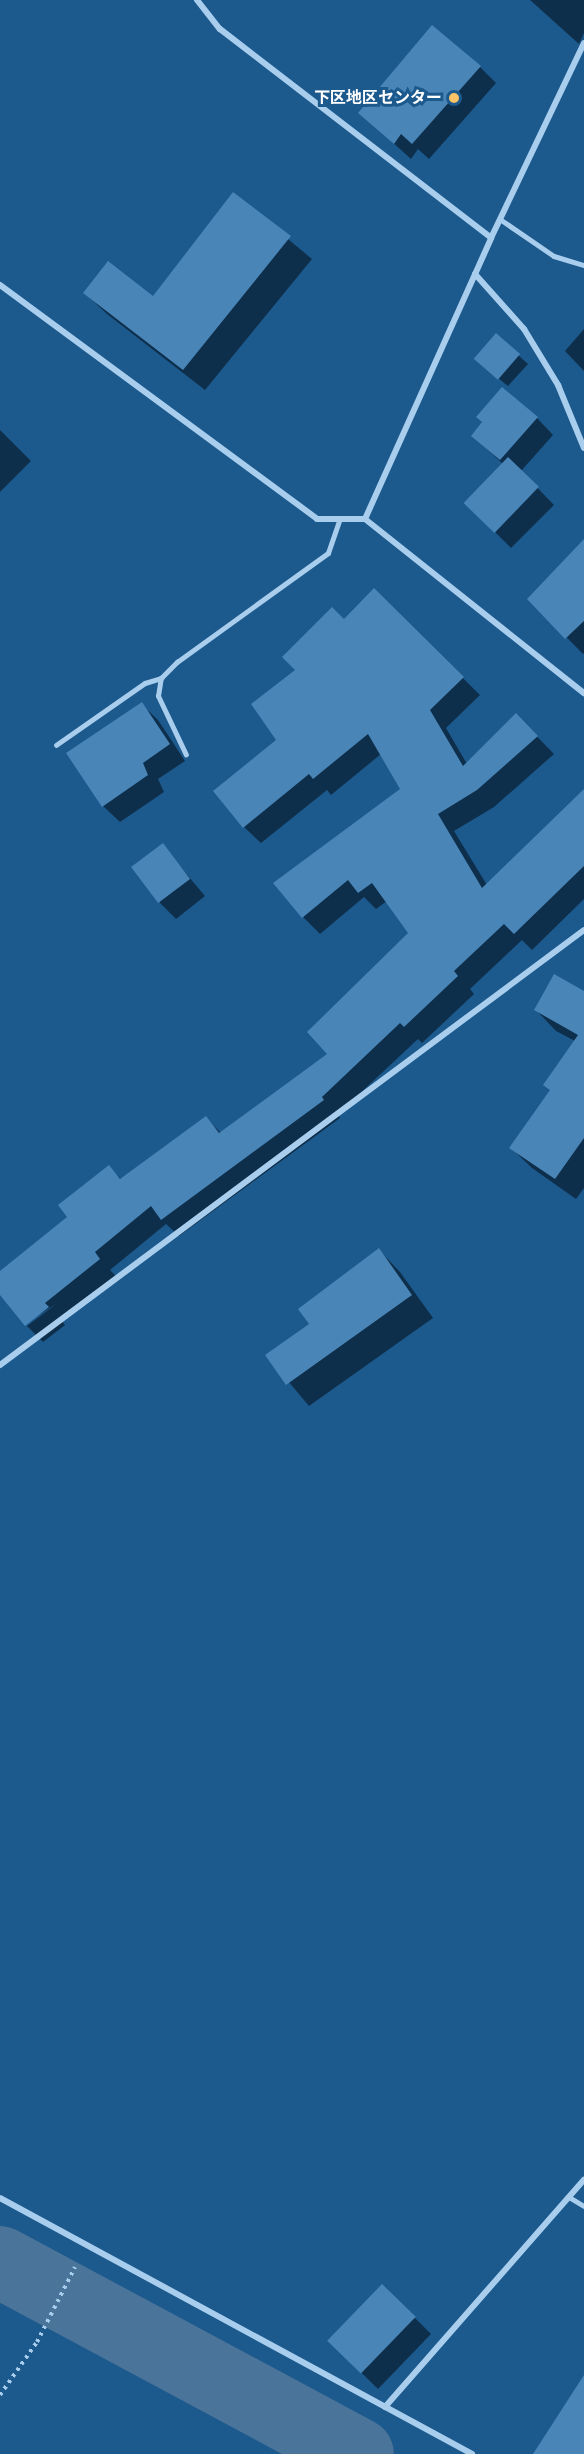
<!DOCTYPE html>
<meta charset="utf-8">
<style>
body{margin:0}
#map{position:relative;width:584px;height:2454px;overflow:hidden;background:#1c598d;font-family:"Nunito Sans","Noto Sans JP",sans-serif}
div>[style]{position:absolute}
.shadow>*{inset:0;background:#0007}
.river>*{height:72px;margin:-36px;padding:0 36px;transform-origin:36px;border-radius:36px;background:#4a749a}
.building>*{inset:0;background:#4985b7;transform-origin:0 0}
.path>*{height:4px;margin-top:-2px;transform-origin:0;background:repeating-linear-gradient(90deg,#a9ceed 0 3px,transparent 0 7.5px)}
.lane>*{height:4.5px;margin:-2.25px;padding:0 2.25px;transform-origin:2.25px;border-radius:2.25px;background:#a9ceed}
.street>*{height:6px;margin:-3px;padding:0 3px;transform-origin:3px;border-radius:3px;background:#a9ceed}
.dots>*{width:16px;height:16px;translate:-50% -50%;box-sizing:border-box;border:3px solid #1c598d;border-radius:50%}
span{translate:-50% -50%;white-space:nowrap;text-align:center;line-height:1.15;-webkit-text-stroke:6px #1c598d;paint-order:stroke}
.poi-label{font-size:16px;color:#fff;font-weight:700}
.right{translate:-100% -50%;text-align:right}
</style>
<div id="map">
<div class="shadow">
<i style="clip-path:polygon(530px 0,584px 0,584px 33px,579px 44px)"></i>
<i style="clip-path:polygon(480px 67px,496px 83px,429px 159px,418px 149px,411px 159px,360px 113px)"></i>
<i style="clip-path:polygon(234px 194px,312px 259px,205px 390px,107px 314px,85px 293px,154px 298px)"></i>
<i style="clip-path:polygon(584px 329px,584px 371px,565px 351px)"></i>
<i style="clip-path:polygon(496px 335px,528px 364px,508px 386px,484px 367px)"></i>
<i style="clip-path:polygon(537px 418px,553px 435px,521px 471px,554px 505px,511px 548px,466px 503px,503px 464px,473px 436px,484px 422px)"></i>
<i style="clip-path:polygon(0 430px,31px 461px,0 492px)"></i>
<i style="clip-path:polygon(584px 541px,584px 653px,583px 654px,529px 599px)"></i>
<i style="clip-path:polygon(374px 590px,480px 695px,446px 728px,467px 764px,516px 715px,554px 754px,494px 807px,454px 831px,487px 885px,584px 791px,584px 899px,532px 950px,522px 940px,470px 989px,474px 994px,422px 1043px,418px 1039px,338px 1114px,340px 1118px,179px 1236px,166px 1224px,110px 1270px,116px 1276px,61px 1320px,65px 1325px,43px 1342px,27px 1326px,56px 1304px,26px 1323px,0 1292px,0 1272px,69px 1217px,108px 1167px,122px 1180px,206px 1118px,221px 1133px,329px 1054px,410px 933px,387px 901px,376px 909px,364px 897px,320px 934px,303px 917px,402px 789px,381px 754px,331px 795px,327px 790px,261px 843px,244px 827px,278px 741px,297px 670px)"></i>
<i style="clip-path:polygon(141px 704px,158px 720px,185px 761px,158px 779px,164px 792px,120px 822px,103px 806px)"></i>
<i style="clip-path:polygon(162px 845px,205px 896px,176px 919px,160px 903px)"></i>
<i style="clip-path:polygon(584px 993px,584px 1188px,576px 1199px,532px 1168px,511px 1148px,551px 1091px,575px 1041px,556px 1031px,536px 1010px)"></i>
<i style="clip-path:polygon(379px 1250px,400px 1272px,433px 1318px,309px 1406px,267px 1356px,311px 1325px)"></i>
<i style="clip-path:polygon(415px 2318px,431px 2334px,378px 2389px,329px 2341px)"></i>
</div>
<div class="river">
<i style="left:0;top:2262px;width:406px;rotate:28.2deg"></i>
</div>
<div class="building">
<i style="clip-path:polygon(432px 25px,481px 66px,412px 144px,401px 134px,394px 144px,358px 113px)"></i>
<i style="clip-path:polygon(233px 192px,291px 236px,183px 370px,83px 293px,108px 261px,153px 296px)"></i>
<i style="left:496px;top:333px;width:32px;height:34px;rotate:41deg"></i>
<i style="clip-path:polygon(502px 387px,538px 417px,500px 460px,471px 436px,482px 422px,476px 417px)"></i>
<i style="left:508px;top:457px;width:43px;height:64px;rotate:44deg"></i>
<i style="clip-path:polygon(584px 539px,584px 621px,565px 639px,527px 599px)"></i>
<i style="clip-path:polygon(374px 588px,464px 677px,430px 710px,463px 766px,516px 713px,538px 736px,477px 790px,438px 814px,482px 888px,584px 789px,584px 866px,514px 934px,504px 924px,454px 971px,458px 976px,404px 1027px,400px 1023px,322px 1097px,324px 1100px,161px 1220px,151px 1206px,95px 1252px,100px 1259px,45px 1303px,49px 1307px,25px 1326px,0 1295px,0 1271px,67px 1217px,58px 1205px,109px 1165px,120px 1179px,206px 1116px,219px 1133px,327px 1054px,307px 1032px,408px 933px,372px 883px,358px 893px,348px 880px,302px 918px,273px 883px,400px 789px,368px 734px,313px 779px,309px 774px,243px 828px,213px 791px,276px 740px,251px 704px,295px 670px,282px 657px,332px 607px,344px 619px)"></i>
<i style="clip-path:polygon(142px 702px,170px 744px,143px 763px,148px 775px,102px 807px,66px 753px)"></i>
<i style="left:163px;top:843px;width:45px;height:40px;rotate:53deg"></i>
<i style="clip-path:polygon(554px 974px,584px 991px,584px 1138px,555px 1179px,509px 1148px,550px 1090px,543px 1085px,578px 1035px,534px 1010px)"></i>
<i style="clip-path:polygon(379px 1248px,412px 1295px,286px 1385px,265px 1355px,309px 1324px,298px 1309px)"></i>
<i style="left:382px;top:2284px;width:47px;height:79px;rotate:44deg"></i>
<i style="clip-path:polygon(584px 2375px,584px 2454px,533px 2454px)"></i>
</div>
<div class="path">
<i style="left:0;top:2395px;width:65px;rotate:-55.1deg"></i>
<i style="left:37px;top:2342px;width:84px;rotate:-63.1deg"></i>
</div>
<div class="lane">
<i style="left:500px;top:219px;width:65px;rotate:34.4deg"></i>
<i style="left:554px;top:256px;width:31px;rotate:17deg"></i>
<i style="left:56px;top:745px;width:108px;rotate:-34.9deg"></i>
<i style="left:145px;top:683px;width:17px;rotate:-17deg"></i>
<i style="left:186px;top:755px;width:65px;rotate:-115.4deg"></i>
<i style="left:158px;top:696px;width:18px;rotate:-81deg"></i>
<i style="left:161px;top:678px;width:23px;rotate:-45deg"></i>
<i style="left:177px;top:662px;width:186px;rotate:-35.8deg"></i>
<i style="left:328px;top:553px;width:36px;rotate:-71deg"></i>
<i style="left:569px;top:2197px;width:17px;rotate:31deg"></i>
</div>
<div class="street">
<i style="left:197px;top:0;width:37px;rotate:52deg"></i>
<i style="left:220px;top:29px;width:342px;rotate:37.6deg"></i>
<i style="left:475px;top:274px;width:74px;rotate:48.3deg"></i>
<i style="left:524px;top:329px;width:66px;rotate:58.7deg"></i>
<i style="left:558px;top:385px;width:68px;rotate:67.6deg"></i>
<i style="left:0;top:285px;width:394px;rotate:36.4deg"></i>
<i style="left:317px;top:519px;width:48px"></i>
<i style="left:365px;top:519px;width:280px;rotate:38.5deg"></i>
<i style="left:365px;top:519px;width:308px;rotate:-65.8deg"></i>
<i style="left:491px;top:238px;width:216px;rotate:-64.5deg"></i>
<i style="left:0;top:1365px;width:728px;rotate:-36.68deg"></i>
<i style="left:0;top:2198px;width:537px;rotate:28.47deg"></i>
<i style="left:385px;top:2407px;width:302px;rotate:-48.8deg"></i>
</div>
<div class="dots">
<i style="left:454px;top:98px;background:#fec366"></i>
</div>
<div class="poi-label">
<span class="right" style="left:442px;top:98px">下区地区センター</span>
</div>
</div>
